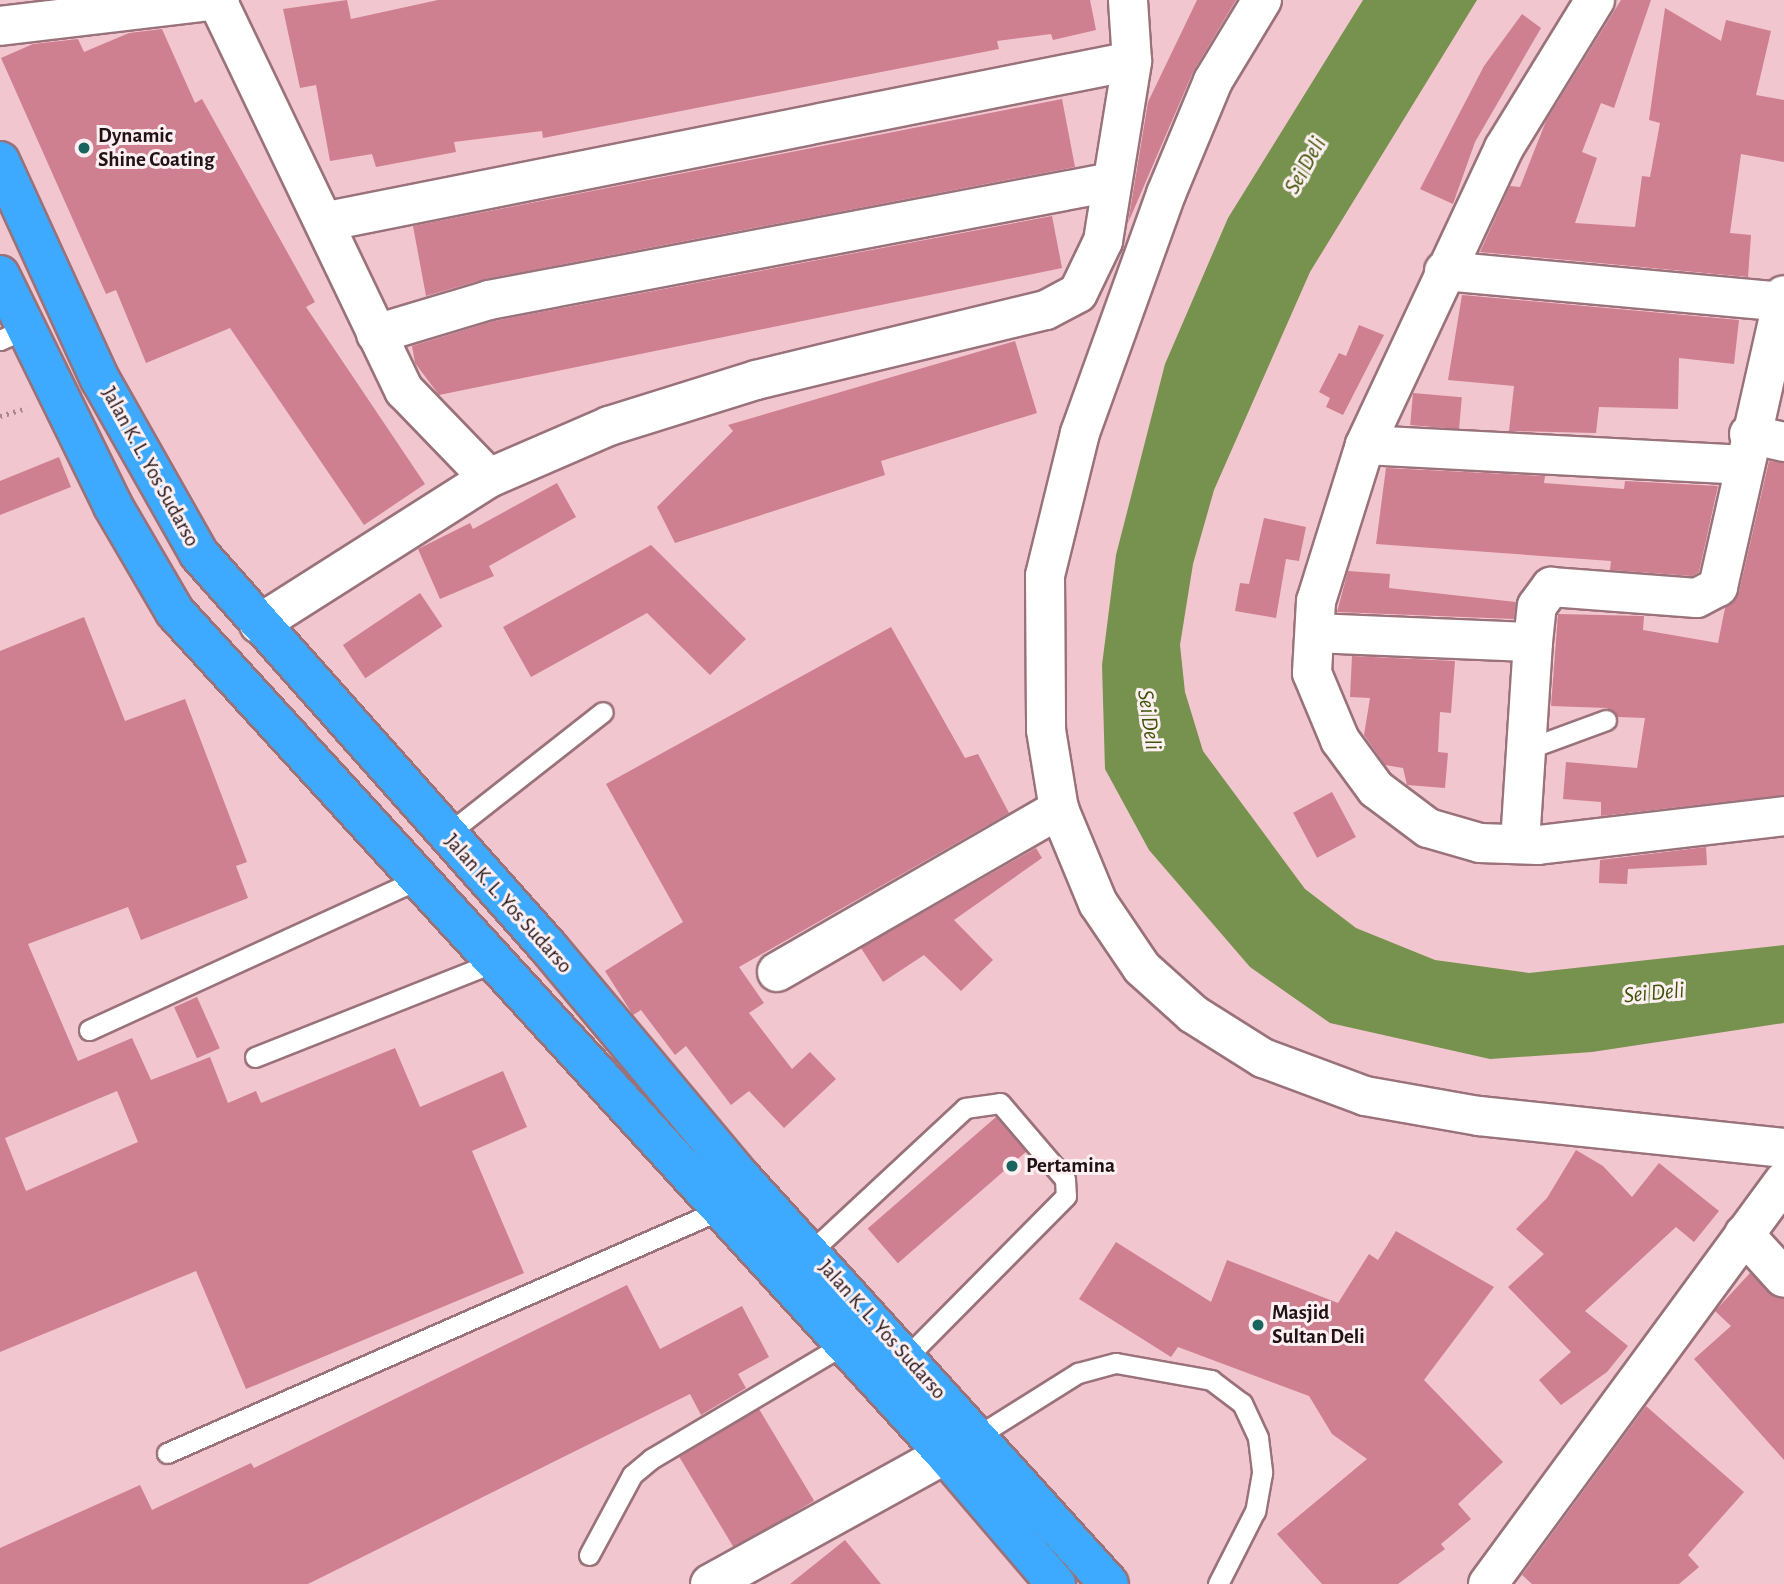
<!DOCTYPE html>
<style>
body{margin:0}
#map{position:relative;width:1784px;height:1584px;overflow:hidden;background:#f2c6ce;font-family:"Alegreya Sans",sans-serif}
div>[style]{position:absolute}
.water>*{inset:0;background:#77914e}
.building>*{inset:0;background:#ce7f90;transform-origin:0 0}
.path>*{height:4.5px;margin-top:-2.25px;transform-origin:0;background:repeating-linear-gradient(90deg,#a8868c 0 2px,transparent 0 7px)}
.roads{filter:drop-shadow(2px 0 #9a727a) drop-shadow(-2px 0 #9a727a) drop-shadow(0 2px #9a727a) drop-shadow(0 -2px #9a727a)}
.lane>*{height:19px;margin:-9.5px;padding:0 9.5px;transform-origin:9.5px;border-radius:9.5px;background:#fff}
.street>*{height:38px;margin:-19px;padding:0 19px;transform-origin:19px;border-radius:19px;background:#fff}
.highway>*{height:38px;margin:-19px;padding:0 19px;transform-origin:19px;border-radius:19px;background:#3daaff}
.dots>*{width:19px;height:19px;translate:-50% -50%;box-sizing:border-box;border:4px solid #fef0f2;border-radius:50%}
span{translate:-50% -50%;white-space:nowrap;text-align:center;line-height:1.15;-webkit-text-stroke:6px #fef0f2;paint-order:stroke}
.poi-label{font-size:21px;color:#211215;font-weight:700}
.left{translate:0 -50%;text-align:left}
.street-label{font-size:21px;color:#211215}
.water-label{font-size:23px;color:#3c5405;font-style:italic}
</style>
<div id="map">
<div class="water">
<i style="clip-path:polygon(1363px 0,1477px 0,1310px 272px,1214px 490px,1193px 564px,1180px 645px,1185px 692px,1203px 751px,1305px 889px,1356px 928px,1435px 960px,1529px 973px,1784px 945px,1784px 1023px,1592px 1052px,1490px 1059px,1330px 1023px,1250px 967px,1149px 850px,1105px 769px,1102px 665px,1116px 555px,1165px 364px,1228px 218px)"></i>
</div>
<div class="building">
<i style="clip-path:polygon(347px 0,351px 19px,438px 0,1090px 0,1096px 30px,1053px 40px,1051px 34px,997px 41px,999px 49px,543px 138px,542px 131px,454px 142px,456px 152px,376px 167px,372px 154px,330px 161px,316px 85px,300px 88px,283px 9px)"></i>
<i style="clip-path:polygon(1197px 0,1236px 0,1193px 72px,1128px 223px,1148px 102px)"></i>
<i style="clip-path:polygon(1621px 0,1651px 0,1614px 108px,1601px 103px,1582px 152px,1597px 158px,1575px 223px,1635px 227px,1642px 176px,1650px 177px,1660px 123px,1649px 120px,1665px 8px,1721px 41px,1726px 20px,1771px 31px,1756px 95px,1784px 100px,1784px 162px,1741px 154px,1730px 233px,1751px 235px,1748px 277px,1480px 252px,1510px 186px,1520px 187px,1546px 121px)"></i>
<i style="clip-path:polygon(1522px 14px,1541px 28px,1475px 142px,1453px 204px,1420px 189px,1484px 66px)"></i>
<i style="clip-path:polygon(162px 29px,195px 103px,202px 99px,315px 302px,306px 307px,425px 484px,364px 525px,230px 328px,146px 363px,116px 290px,106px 294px,1px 58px,33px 44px,78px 39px,84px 52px,129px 33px)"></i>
<i style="clip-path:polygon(1062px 99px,1075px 167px,485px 279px,426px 296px,413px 226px)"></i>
<i style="clip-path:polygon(1052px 216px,1062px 268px,439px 395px,415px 363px,412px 346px,494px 321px)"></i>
<i style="clip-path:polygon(1462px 295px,1739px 320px,1734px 364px,1679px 358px,1678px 409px,1599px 407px,1596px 433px,1509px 431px,1514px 386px,1448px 380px)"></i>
<i style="clip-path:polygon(1359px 325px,1384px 335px,1343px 415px,1326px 407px,1330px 398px,1319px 392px,1339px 353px,1346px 356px)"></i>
<i style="clip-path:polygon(1015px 341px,1037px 413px,881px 461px,885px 475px,675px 543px,657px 507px,733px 431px,728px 425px)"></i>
<i style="left:1413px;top:393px;width:49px;height:32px;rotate:5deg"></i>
<i style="clip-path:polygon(59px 457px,71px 487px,0 515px,0 481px)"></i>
<i style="clip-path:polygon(1769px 461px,1784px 463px,1784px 795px,1601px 816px,1601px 802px,1563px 799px,1566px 762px,1637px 768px,1645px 718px,1618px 717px,1607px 708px,1551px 706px,1558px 614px,1644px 616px,1643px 630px,1718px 643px,1725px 608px,1739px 592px)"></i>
<i style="clip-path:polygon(1386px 468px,1545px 476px,1544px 483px,1624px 489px,1625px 481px,1718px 486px,1699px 572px,1692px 576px,1610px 570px,1611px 561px,1376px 544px)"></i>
<i style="clip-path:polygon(557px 483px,576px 517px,489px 566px,494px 576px,440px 599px,418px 549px,470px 523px,473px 529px)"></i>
<i style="clip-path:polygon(1264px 518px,1306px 527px,1299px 561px,1286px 559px,1276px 618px,1235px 611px,1240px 583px,1249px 584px)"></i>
<i style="clip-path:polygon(651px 545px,746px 639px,710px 675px,647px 613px,531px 677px,503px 627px)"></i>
<i style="clip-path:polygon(1348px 571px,1390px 574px,1389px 588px,1516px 602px,1514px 619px,1337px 612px)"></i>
<i style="left:420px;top:593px;width:40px;height:93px;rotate:56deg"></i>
<i style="clip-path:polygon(evenodd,84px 617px,125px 721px,185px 699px,247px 862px,236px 866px,248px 898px,141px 940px,128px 907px,28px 944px,78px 1061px,132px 1038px,151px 1080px,210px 1057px,228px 1103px,256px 1091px,261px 1103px,395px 1048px,420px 1107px,503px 1071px,527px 1127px,472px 1151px,524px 1273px,246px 1389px,196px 1271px,0 1352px,0 651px,84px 617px,117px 1091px,138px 1142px,26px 1191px,5px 1138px,117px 1091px)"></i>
<i style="clip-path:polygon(891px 627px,965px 758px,978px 754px,1009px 813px,739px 967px,764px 1003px,749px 1013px,792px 1069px,810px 1052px,836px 1079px,784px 1128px,749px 1091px,731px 1105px,686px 1046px,675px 1055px,641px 1010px,633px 1015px,605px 971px,683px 922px,606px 784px)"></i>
<i style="clip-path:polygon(1352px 656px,1455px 661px,1451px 713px,1440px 712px,1438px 752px,1448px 753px,1445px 788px,1407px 785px,1403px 768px,1385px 765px,1364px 735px,1370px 698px,1350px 697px)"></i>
<i style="left:1332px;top:792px;width:51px;height:44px;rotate:62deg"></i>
<i style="clip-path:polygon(1706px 847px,1707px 865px,1628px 869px,1627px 884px,1599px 883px,1600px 860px)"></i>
<i style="clip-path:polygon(1036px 848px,1042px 858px,954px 920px,993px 960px,961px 991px,924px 955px,883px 982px,861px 948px)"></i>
<i style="left:197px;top:997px;width:56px;height:25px;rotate:66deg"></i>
<i style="left:996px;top:1117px;width:46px;height:170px;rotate:49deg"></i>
<i style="clip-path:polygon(1576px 1150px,1603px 1166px,1632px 1197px,1659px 1163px,1719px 1211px,1694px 1242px,1676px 1227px,1585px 1311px,1628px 1346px,1607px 1372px,1561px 1405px,1539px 1380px,1571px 1352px,1508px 1287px,1544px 1254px,1516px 1229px,1547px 1198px)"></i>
<i style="clip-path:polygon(1396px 1231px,1494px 1287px,1424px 1380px,1503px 1462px,1458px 1504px,1471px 1519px,1441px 1544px,1445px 1549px,1398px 1584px,1322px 1584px,1277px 1534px,1367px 1459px,1332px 1434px,1309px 1396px,1178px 1347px,1171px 1357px,1079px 1299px,1116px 1242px,1211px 1302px,1227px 1260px,1338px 1303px,1369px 1254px,1378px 1260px)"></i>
<i style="clip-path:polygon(1750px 1273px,1784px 1299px,1784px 1460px,1694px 1359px,1731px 1326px,1715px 1311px)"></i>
<i style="clip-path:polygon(627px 1285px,660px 1349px,742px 1306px,769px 1357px,738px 1374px,746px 1388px,701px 1415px,690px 1394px,308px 1584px,0 1584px,0 1548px,140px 1485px,152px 1510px,251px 1463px,254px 1468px)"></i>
<i style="clip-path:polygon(1646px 1406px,1744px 1492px,1688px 1555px,1699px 1567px,1679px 1584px,1532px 1584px,1522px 1575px)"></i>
<i style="left:759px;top:1409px;width:107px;height:93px;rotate:59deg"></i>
<i style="clip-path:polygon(845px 1540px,881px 1584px,790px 1584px)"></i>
</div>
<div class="path">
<i style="left:0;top:416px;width:28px;rotate:-17deg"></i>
</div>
<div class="roads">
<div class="lane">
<i style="left:0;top:340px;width:30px;rotate:-24deg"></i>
<i style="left:1530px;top:748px;width:81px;rotate:-20.2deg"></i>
<i style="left:446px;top:835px;width:199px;rotate:-38.1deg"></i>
<i style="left:89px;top:1030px;width:363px;rotate:-24.6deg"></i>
<i style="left:255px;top:1057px;width:258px;rotate:-21.6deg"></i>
<i style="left:806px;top:1256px;width:217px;rotate:-42.9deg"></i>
<i style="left:965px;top:1108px;width:35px;rotate:-8deg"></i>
<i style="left:1000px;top:1103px;width:100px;rotate:49.5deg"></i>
<i style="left:1065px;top:1179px;width:17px;rotate:87deg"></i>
<i style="left:1066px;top:1196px;width:235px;rotate:134.7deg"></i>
<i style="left:979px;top:1435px;width:117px;rotate:-32.1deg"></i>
<i style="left:1078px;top:1373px;width:39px;rotate:-15deg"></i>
<i style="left:1116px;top:1363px;width:97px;rotate:10.1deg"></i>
<i style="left:1211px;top:1380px;width:39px;rotate:37deg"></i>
<i style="left:1242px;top:1403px;width:38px;rotate:65deg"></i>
<i style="left:1258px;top:1438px;width:35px;rotate:83deg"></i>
<i style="left:1262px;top:1473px;width:39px;rotate:100deg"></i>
<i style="left:1255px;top:1511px;width:82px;rotate:116.9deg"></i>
<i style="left:167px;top:1453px;width:606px;rotate:-23.73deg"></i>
<i style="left:589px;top:1555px;width:91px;rotate:-61.7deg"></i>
<i style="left:632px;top:1475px;width:25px;rotate:-40deg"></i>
<i style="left:651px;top:1459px;width:226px;rotate:-30.7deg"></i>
</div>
<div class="street">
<i style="left:217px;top:0;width:433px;rotate:64.4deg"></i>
<i style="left:404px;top:390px;width:122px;rotate:46deg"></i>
<i style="left:1262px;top:0;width:95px;rotate:121.2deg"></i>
<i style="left:1213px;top:81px;width:122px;rotate:112.6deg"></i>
<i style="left:1166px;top:194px;width:254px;rotate:109.8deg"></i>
<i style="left:1080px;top:433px;width:147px;rotate:103.8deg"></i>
<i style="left:1045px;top:576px;width:154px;rotate:89.6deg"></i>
<i style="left:1046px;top:730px;width:80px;rotate:80.7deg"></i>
<i style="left:1059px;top:809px;width:102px;rotate:67.5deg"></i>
<i style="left:1098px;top:903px;width:78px;rotate:55.9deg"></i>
<i style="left:1142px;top:968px;width:69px;rotate:42deg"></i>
<i style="left:1193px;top:1014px;width:83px;rotate:32.2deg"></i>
<i style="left:1263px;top:1058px;width:109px;rotate:20.4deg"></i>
<i style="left:1365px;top:1096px;width:116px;rotate:10deg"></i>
<i style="left:1479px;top:1116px;width:307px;rotate:6deg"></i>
<i style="left:1595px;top:0;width:174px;rotate:121.6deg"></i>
<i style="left:1504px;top:148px;width:328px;rotate:115.1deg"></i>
<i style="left:1365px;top:445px;width:164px;rotate:107.4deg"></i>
<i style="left:1316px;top:601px;width:72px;rotate:93.2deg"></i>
<i style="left:1312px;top:673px;width:73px;rotate:67.3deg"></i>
<i style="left:1340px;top:740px;width:61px;rotate:53.7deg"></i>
<i style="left:1376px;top:789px;width:65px;rotate:36.9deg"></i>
<i style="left:1428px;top:828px;width:54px;rotate:16.1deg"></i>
<i style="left:1480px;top:843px;width:58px;rotate:2deg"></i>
<i style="left:1538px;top:845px;width:248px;rotate:-6.7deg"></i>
<i style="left:0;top:26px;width:221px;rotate:-6.8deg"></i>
<i style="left:328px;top:221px;width:820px;rotate:-11.26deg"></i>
<i style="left:1444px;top:271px;width:340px;rotate:5.2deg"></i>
<i style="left:376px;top:334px;width:118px;rotate:-16.7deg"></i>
<i style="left:489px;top:300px;width:634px;rotate:-10.73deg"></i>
<i style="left:1749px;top:434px;width:36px;rotate:13deg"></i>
<i style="left:1365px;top:445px;width:377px;rotate:3deg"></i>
<i style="left:259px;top:624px;width:272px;rotate:-32.4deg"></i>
<i style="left:489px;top:478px;width:131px;rotate:-23.4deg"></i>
<i style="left:609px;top:426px;width:154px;rotate:-17.4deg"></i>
<i style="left:756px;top:380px;width:298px;rotate:-13.6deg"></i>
<i style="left:1046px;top:310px;width:36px;rotate:-28deg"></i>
<i style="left:1078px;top:293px;width:58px;rotate:-64.3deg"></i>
<i style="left:1103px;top:241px;width:182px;rotate:-80.8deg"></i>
<i style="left:1132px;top:61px;width:61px;rotate:-93.8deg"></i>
<i style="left:1315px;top:633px;width:218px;rotate:2.4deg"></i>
<i style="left:1533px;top:642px;width:202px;rotate:93.7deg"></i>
<i style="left:1533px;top:642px;width:36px;rotate:-84deg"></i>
<i style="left:1537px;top:606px;width:24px;rotate:-54deg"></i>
<i style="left:1551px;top:587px;width:146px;rotate:4.3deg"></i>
<i style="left:1697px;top:598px;width:24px;rotate:-28deg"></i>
<i style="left:1718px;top:587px;width:299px;rotate:-77.3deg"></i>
<i style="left:777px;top:972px;width:326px;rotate:-30deg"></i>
<i style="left:1744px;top:1234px;width:59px;rotate:47.7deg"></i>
<i style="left:710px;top:1584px;width:302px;rotate:-28.9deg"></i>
<i style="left:1488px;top:1584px;width:500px;rotate:-53.7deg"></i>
</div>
<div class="highway">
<i style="left:0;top:161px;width:240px;rotate:65.4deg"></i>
<i style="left:100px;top:379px;width:201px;rotate:60.5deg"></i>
<i style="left:199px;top:554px;width:527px;rotate:48.38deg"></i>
<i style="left:549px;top:948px;width:293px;rotate:50.1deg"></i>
<i style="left:737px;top:1173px;width:554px;rotate:47.85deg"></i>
<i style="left:0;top:275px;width:257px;rotate:63.9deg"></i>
<i style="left:113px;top:506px;width:123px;rotate:59.7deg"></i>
<i style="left:175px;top:612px;width:1141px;rotate:47.56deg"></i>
<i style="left:945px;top:1454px;width:171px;rotate:49.5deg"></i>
</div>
</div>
<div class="dots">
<i style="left:84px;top:148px;background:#18645e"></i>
<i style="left:1012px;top:1166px;background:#18645e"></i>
<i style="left:1258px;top:1325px;background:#18645e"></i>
</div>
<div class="poi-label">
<span class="left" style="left:98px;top:148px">Dynamic<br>Shine Coating</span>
<span class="left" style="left:1026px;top:1166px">Pertamina</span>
<span class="left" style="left:1272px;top:1325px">Masjid<br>Sultan Deli</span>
</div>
<div class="street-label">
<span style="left:150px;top:467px;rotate:61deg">Jalan K. L. Yos Sudarso</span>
<span style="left:508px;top:904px;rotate:48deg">Jalan K. L. Yos Sudarso</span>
<span style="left:882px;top:1330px;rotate:48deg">Jalan K. L. Yos Sudarso</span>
</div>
<div class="water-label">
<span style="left:1306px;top:166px;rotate:-61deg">Sei Deli</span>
<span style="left:1148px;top:720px;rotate:82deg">Sei Deli</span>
<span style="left:1654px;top:994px;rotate:-5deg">Sei Deli</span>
</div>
</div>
